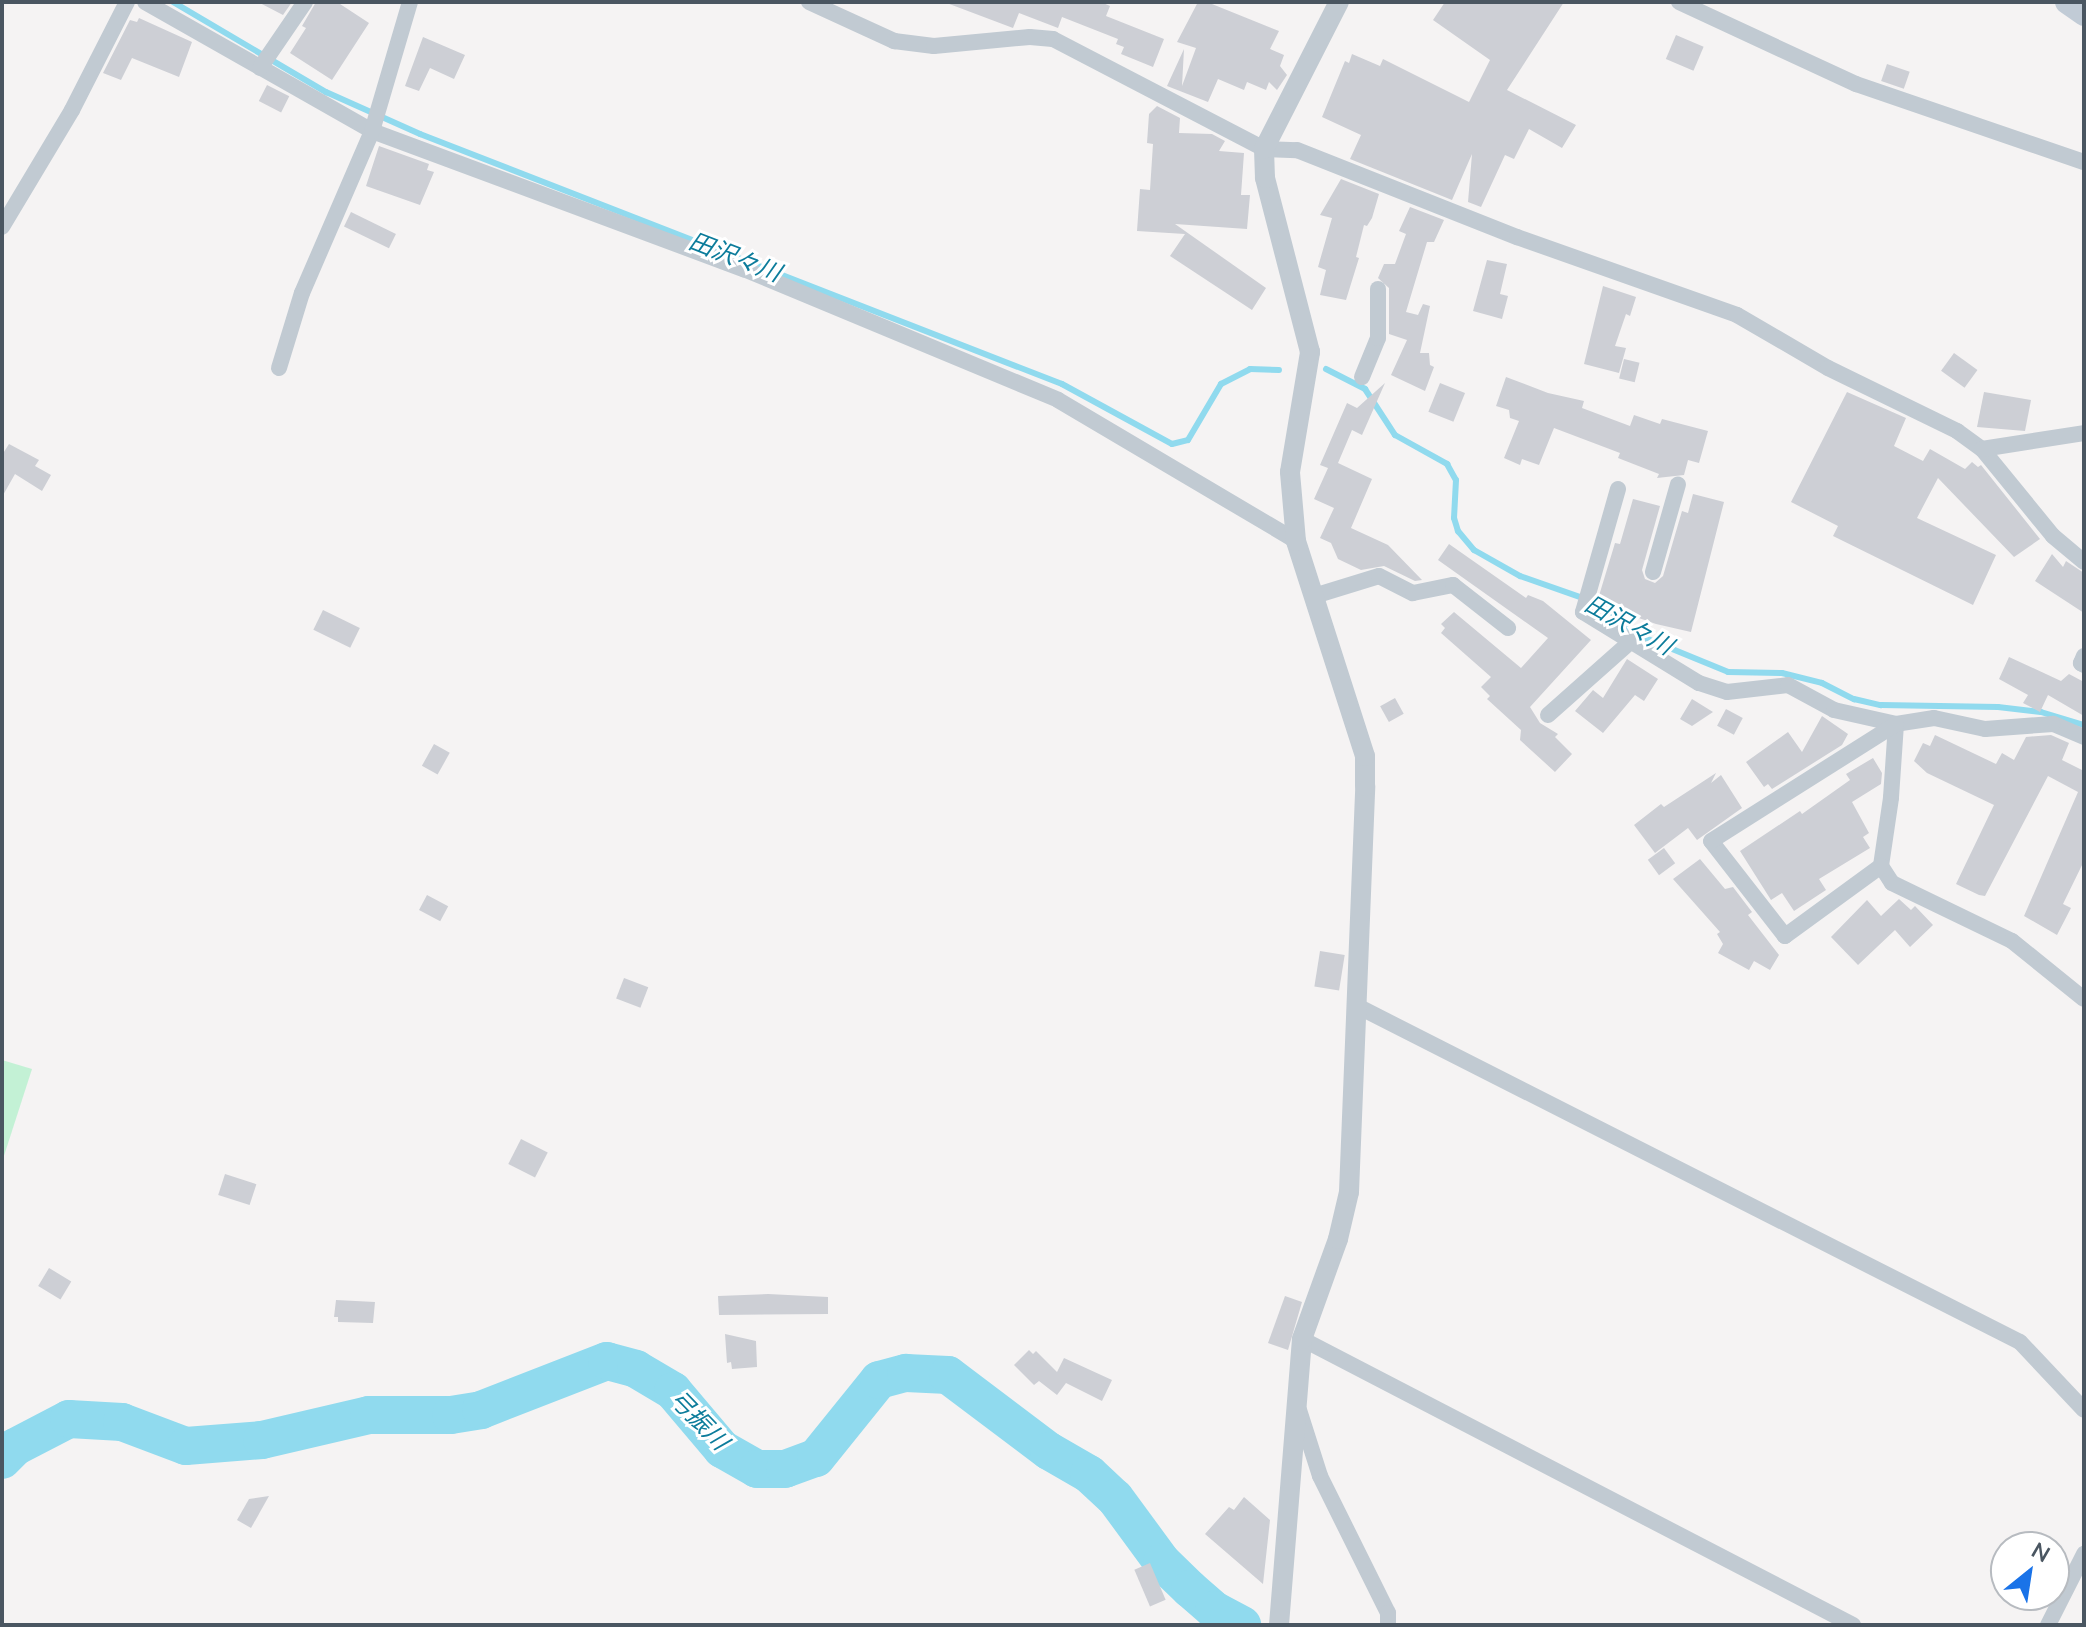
<!DOCTYPE html>
<meta charset="utf-8">
<style>
body{margin:0}
#map{position:relative;width:2086px;height:1627px;overflow:hidden;background:#f5f3f3;font-family:Mulish,"Noto Sans JP",sans-serif}
div>[style]{position:absolute}
.green>*{inset:0;background:#c3f1d5}
.stream>*{height:6px;margin:-3px;padding:0 3px;transform-origin:3px;border-radius:3px;background:#90daee}
.river>*{height:38px;margin:-19px;padding:0 19px;transform-origin:19px;border-radius:19px;background:#90daee}
.building>*{inset:0;background:#cdcfd5;transform-origin:0 0}
.minor>*{height:16px;margin:-8px;padding:0 8px;transform-origin:8px;border-radius:8px;background:#c1cad2}
.tertiary>*{height:20px;margin:-10px;padding:0 10px;transform-origin:10px;border-radius:10px;background:#c1cad2}
.secondary>*{height:24px;margin:-12px;padding:0 12px;transform-origin:12px;border-radius:12px;background:#c1cbd6}
span{translate:-50% -50%;white-space:nowrap;text-align:center;line-height:1.15;-webkit-text-stroke:6px #fff;paint-order:stroke}
.water-label{font-size:24px;color:#0c7c9b;font-style:italic}
.frame{position:absolute;inset:0;border:4px solid #4a5661;pointer-events:none}
.north{position:absolute;left:1990px;top:1531px;width:80px;height:80px;box-sizing:border-box;background:#fff;border:2px solid #b7bbc0;border-radius:50%;rotate:30deg;font-size:22px;font-weight:700;line-height:32px;text-align:center;color:#4a5661}
.north::after{content:'';display:block;margin:auto;width:28px;height:36px;background:#1a73e8;clip-path:polygon(50% 0,100% 100%,50% 72%,0 100%)}
</style>
<div id="map">
<div class="green">
<i style="clip-path:polygon(2px 1060px,32px 1069px,2px 1162px)"></i>
</div>
<div class="stream">
<i style="left:173px;top:2px;width:178px;rotate:30.5deg"></i>
<i style="left:326px;top:92px;width:103px;rotate:24.1deg"></i>
<i style="left:420px;top:134px;width:689px;rotate:21.28deg"></i>
<i style="left:1062px;top:384px;width:125px;rotate:28.6deg"></i>
<i style="left:1172px;top:444px;width:16px;rotate:-14deg"></i>
<i style="left:1188px;top:440px;width:65px;rotate:-59.5deg"></i>
<i style="left:1221px;top:384px;width:33px;rotate:-27deg"></i>
<i style="left:1250px;top:369px;width:29px;rotate:2deg"></i>
<i style="left:1326px;top:369px;width:44px;rotate:27.1deg"></i>
<i style="left:1365px;top:389px;width:55px;rotate:56.9deg"></i>
<i style="left:1395px;top:435px;width:60px;rotate:29.1deg"></i>
<i style="left:1447px;top:464px;width:18px;rotate:61deg"></i>
<i style="left:1456px;top:480px;width:38px;rotate:93deg"></i>
<i style="left:1454px;top:518px;width:14px;rotate:73deg"></i>
<i style="left:1458px;top:531px;width:25px;rotate:50deg"></i>
<i style="left:1474px;top:550px;width:53px;rotate:29.5deg"></i>
<i style="left:1520px;top:576px;width:88px;rotate:19.3deg"></i>
<i style="left:1603px;top:605px;width:46px;rotate:40.6deg"></i>
<i style="left:1638px;top:635px;width:97px;rotate:22.3deg"></i>
<i style="left:1728px;top:672px;width:54px;rotate:1.1deg"></i>
<i style="left:1782px;top:673px;width:41px;rotate:14deg"></i>
<i style="left:1822px;top:683px;width:36px;rotate:27deg"></i>
<i style="left:1854px;top:699px;width:28px;rotate:13deg"></i>
<i style="left:1881px;top:705px;width:117px;rotate:1deg"></i>
<i style="left:1998px;top:707px;width:43px;rotate:6.6deg"></i>
<i style="left:2041px;top:712px;width:45px;rotate:16.8deg"></i>
</div>
<div class="river">
<i style="left:2px;top:1460px;width:18px;rotate:-45deg"></i>
<i style="left:15px;top:1447px;width:61px;rotate:-27.4deg"></i>
<i style="left:69px;top:1419px;width:53px;rotate:3.2deg"></i>
<i style="left:122px;top:1422px;width:68px;rotate:20.6deg"></i>
<i style="left:186px;top:1446px;width:76px;rotate:-4.5deg"></i>
<i style="left:262px;top:1440px;width:110px;rotate:-13.2deg"></i>
<i style="left:369px;top:1415px;width:82px"></i>
<i style="left:451px;top:1415px;width:30px;rotate:-9deg"></i>
<i style="left:481px;top:1410px;width:135px;rotate:-21.3deg"></i>
<i style="left:607px;top:1361px;width:30px;rotate:15deg"></i>
<i style="left:636px;top:1369px;width:43px;rotate:30.7deg"></i>
<i style="left:673px;top:1391px;width:76px;rotate:49.8deg"></i>
<i style="left:722px;top:1449px;width:40px;rotate:29.7deg"></i>
<i style="left:757px;top:1469px;width:28px"></i>
<i style="left:785px;top:1469px;width:33px;rotate:-20deg"></i>
<i style="left:816px;top:1458px;width:100px;rotate:-51.1deg"></i>
<i style="left:879px;top:1380px;width:28px;rotate:-15deg"></i>
<i style="left:906px;top:1373px;width:42px;rotate:2.7deg"></i>
<i style="left:948px;top:1375px;width:126px;rotate:37deg"></i>
<i style="left:1049px;top:1451px;width:46px;rotate:29.9deg"></i>
<i style="left:1089px;top:1474px;width:35px;rotate:43deg"></i>
<i style="left:1115px;top:1498px;width:79px;rotate:53.7deg"></i>
<i style="left:1162px;top:1562px;width:39px;rotate:44deg"></i>
<i style="left:1190px;top:1589px;width:32px;rotate:41deg"></i>
<i style="left:1214px;top:1610px;width:32px;rotate:28deg"></i>
</div>
<div class="building">
<i style="clip-path:polygon(258px 2px,292px 2px,283px 15px)"></i>
<i style="clip-path:polygon(316px 2px,337px 2px,369px 23px,332px 80px,290px 53px,306px 28px,302px 26px)"></i>
<i style="clip-path:polygon(944px 2px,1101px 2px,1110px 6px,1106px 16px,1164px 39px,1153px 67px,1121px 54px,1124px 47px,1116px 44px,1118px 39px,1062px 17px,1058px 28px,1019px 13px,1013px 28px)"></i>
<i style="clip-path:polygon(1198px 2px,1207px 2px,1279px 31px,1270px 49px,1284px 55px,1280px 66px,1287px 75px,1277px 90px,1269px 82px,1266px 90px,1247px 82px,1244px 90px,1218px 79px,1208px 102px,1167px 86px,1184px 49px,1182px 86px,1196px 48px,1177px 42px)"></i>
<i style="clip-path:polygon(1445px 2px,1564px 2px,1507px 90px,1576px 125px,1562px 148px,1529px 129px,1514px 159px,1505px 155px,1481px 207px,1468px 202px,1472px 154px,1452px 200px,1350px 159px,1361px 135px,1322px 117px,1345px 61px,1349px 63px,1352px 54px,1380px 66px,1383px 59px,1469px 102px,1490px 60px,1433px 20px)"></i>
<i style="clip-path:polygon(139px 18px,192px 42px,179px 77px,132px 58px,121px 80px,103px 73px,130px 20px,137px 22px)"></i>
<i style="left:1676px;top:35px;width:30px;height:26px;rotate:23deg"></i>
<i style="clip-path:polygon(423px 37px,465px 55px,454px 79px,430px 68px,419px 91px,405px 86px)"></i>
<i style="left:1887px;top:64px;width:24px;height:18px;rotate:19deg"></i>
<i style="left:267px;top:85px;width:25px;height:18px;rotate:27deg"></i>
<i style="clip-path:polygon(1157px 106px,1180px 118px,1179px 133px,1212px 134px,1225px 141px,1219px 151px,1244px 153px,1241px 195px,1250px 195px,1247px 229px,1175px 224px,1266px 288px,1252px 310px,1170px 256px,1185px 234px,1137px 231px,1140px 189px,1150px 190px,1153px 144px,1147px 143px,1149px 114px)"></i>
<i style="clip-path:polygon(379px 146px,429px 164px,427px 170px,434px 172px,420px 205px,366px 186px)"></i>
<i style="clip-path:polygon(1341px 179px,1379px 194px,1372px 218px,1367px 226px,1364px 225px,1356px 257px,1359px 258px,1346px 300px,1320px 295px,1326px 270px,1318px 267px,1332px 218px,1320px 215px)"></i>
<i style="clip-path:polygon(1410px 207px,1444px 220px,1434px 242px,1427px 242px,1406px 312px,1418px 315px,1423px 304px,1430px 306px,1420px 353px,1429px 353px,1430px 365px,1434px 367px,1425px 391px,1391px 375px,1407px 340px,1389px 334px,1389px 288px,1378px 278px,1384px 264px,1395px 264px,1406px 234px,1399px 231px)"></i>
<i style="left:351px;top:212px;width:50px;height:16px;rotate:26deg"></i>
<i style="clip-path:polygon(1487px 260px,1507px 264px,1500px 294px,1508px 296px,1502px 319px,1473px 311px)"></i>
<i style="clip-path:polygon(1603px 286px,1636px 297px,1630px 316px,1626px 314px,1615px 346px,1626px 348px,1619px 373px,1584px 364px)"></i>
<i style="left:1954px;top:353px;width:29px;height:22px;rotate:36deg"></i>
<i style="left:1624px;top:359px;width:16px;height:20px;rotate:14deg"></i>
<i style="clip-path:polygon(1506px 377px,1548px 393px,1584px 401px,1582px 408px,1630px 426px,1634px 415px,1660px 424px,1662px 419px,1708px 431px,1699px 463px,1688px 460px,1684px 475px,1657px 478px,1659px 474px,1618px 458px,1620px 453px,1554px 428px,1539px 465px,1522px 459px,1520px 465px,1504px 458px,1519px 421px,1510px 418px,1509px 410px,1496px 406px)"></i>
<i style="clip-path:polygon(1385px 383px,1362px 435px,1352px 430px,1338px 463px,1372px 479px,1351px 528px,1388px 545px,1422px 580px,1415px 581px,1384px 566px,1361px 570px,1338px 559px,1331px 543px,1320px 538px,1334px 508px,1314px 499px,1328px 468px,1320px 465px,1347px 403px,1357px 408px)"></i>
<i style="left:1440px;top:383px;width:27px;height:31px;rotate:22deg"></i>
<i style="clip-path:polygon(1847px 392px,1906px 418px,1894px 446px,1923px 461px,1930px 449px,1965px 469px,1972px 462px,1978px 467px,1981px 465px,2040px 539px,2014px 557px,1938px 478px,1917px 518px,1996px 555px,1973px 605px,1833px 536px,1838px 526px,1791px 502px)"></i>
<i style="clip-path:polygon(1984px 392px,2031px 400px,2025px 431px,1977px 427px)"></i>
<i style="clip-path:polygon(9px 444px,39px 460px,35px 466px,51px 475px,42px 491px,15px 474px,2px 497px,2px 455px)"></i>
<i style="clip-path:polygon(1693px 494px,1724px 502px,1691px 632px,1656px 624px,1613px 609px,1598px 599px,1615px 543px,1620px 544px,1633px 499px,1660px 506px,1642px 570px,1645px 579px,1655px 583px,1663px 576px,1682px 511px,1688px 513px)"></i>
<i style="clip-path:polygon(1449px 544px,1526px 598px,1528px 595px,1543px 601px,1591px 640px,1530px 707px,1540px 723px,1558px 734px,1555px 737px,1572px 754px,1555px 772px,1520px 740px,1521px 730px,1487px 699px,1490px 696px,1481px 687px,1491px 677px,1441px 633px,1445px 628px,1441px 624px,1454px 612px,1521px 668px,1548px 638px,1438px 560px)"></i>
<i style="clip-path:polygon(2052px 554px,2063px 567px,2066px 561px,2084px 573px,2084px 613px,2035px 581px)"></i>
<i style="left:323px;top:610px;width:41px;height:22px;rotate:26deg"></i>
<i style="clip-path:polygon(2009px 657px,2061px 681px,2069px 674px,2084px 682px,2084px 716px,2048px 695px,2040px 712px,2023px 703px,2028px 695px,1999px 679px)"></i>
<i style="clip-path:polygon(1627px 659px,1658px 679px,1644px 701px,1635px 695px,1603px 733px,1575px 711px,1593px 690px,1603px 698px)"></i>
<i style="left:1395px;top:698px;width:18px;height:17px;rotate:61deg"></i>
<i style="clip-path:polygon(1692px 699px,1713px 712px,1692px 726px,1680px 719px)"></i>
<i style="left:1726px;top:709px;width:19px;height:19px;rotate:28deg"></i>
<i style="clip-path:polygon(1822px 716px,1848px 734px,1842px 745px,1772px 789px,1768px 784px,1764px 787px,1746px 762px,1788px 732px,1802px 752px)"></i>
<i style="clip-path:polygon(1935px 735px,1996px 764px,2002px 753px,2014px 760px,2026px 737px,2051px 735px,2069px 743px,2062px 760px,2084px 771px,2084px 861px,2063px 904px,2071px 908px,2057px 935px,2024px 916px,2078px 792px,2048px 776px,1985px 896px,1979px 895px,1956px 884px,1994px 805px,1927px 773px,1914px 761px,1923px 743px,1930px 746px)"></i>
<i style="left:434px;top:744px;width:18px;height:25px;rotate:29deg"></i>
<i style="clip-path:polygon(1873px 758px,1882px 773px,1881px 784px,1852px 802px,1869px 833px,1863px 837px,1870px 848px,1819px 879px,1826px 890px,1794px 911px,1782px 893px,1771px 900px,1740px 851px,1800px 811px,1802px 814px,1850px 780px,1846px 774px)"></i>
<i style="clip-path:polygon(1716px 773px,1711px 783px,1721px 775px,1742px 808px,1697px 840px,1688px 828px,1655px 853px,1634px 825px,1661px 804px,1664px 807px)"></i>
<i style="left:1664px;top:848px;width:19px;height:20px;rotate:54deg"></i>
<i style="clip-path:polygon(1700px 859px,1725px 889px,1733px 887px,1752px 912px,1748px 915px,1779px 955px,1770px 970px,1754px 961px,1749px 970px,1718px 953px,1723px 944px,1717px 934px,1720px 932px,1673px 879px)"></i>
<i style="left:427px;top:895px;width:24px;height:17px;rotate:28deg"></i>
<i style="clip-path:polygon(1899px 899px,1911px 910px,1915px 906px,1933px 925px,1910px 947px,1895px 930px,1858px 965px,1831px 937px,1867px 900px,1881px 916px)"></i>
<i style="left:1320px;top:951px;width:25px;height:36px;rotate:9deg"></i>
<i style="left:624px;top:978px;width:26px;height:22px;rotate:21deg"></i>
<i style="left:521px;top:1139px;width:30px;height:28px;rotate:27deg"></i>
<i style="left:225px;top:1174px;width:33px;height:22px;rotate:18deg"></i>
<i style="left:49px;top:1268px;width:26px;height:21px;rotate:31deg"></i>
<i style="clip-path:polygon(768px 1294px,828px 1297px,828px 1314px,719px 1315px,718px 1296px)"></i>
<i style="clip-path:polygon(1285px 1296px,1302px 1302px,1288px 1350px,1268px 1343px)"></i>
<i style="clip-path:polygon(336px 1300px,375px 1302px,373px 1323px,338px 1322px,338px 1317px,334px 1317px)"></i>
<i style="clip-path:polygon(725px 1334px,756px 1341px,757px 1367px,732px 1369px,731px 1362px,727px 1363px)"></i>
<i style="clip-path:polygon(1029px 1350px,1033px 1354px,1036px 1351px,1057px 1372px,1064px 1358px,1112px 1380px,1102px 1401px,1066px 1383px,1057px 1395px,1039px 1381px,1034px 1385px,1014px 1365px)"></i>
<i style="clip-path:polygon(269px 1496px,251px 1528px,237px 1520px,249px 1499px)"></i>
<i style="clip-path:polygon(1244px 1497px,1270px 1520px,1263px 1584px,1205px 1534px,1229px 1507px,1234px 1510px)"></i>
<i style="left:1150px;top:1563px;width:40px;height:17px;rotate:67deg"></i>
</div>
<div class="minor">
<i style="left:145px;top:2px;width:261px;rotate:29.6deg"></i>
<i style="left:372px;top:131px;width:397px;rotate:20.4deg"></i>
<i style="left:744px;top:269px;width:340px;rotate:22.6deg"></i>
<i style="left:1058px;top:400px;width:277px;rotate:30.6deg"></i>
<i style="left:809px;top:2px;width:94px;rotate:24.6deg"></i>
<i style="left:894px;top:41px;width:40px;rotate:7.1deg"></i>
<i style="left:934px;top:46px;width:96px;rotate:-5.4deg"></i>
<i style="left:1030px;top:37px;width:23px;rotate:5deg"></i>
<i style="left:1053px;top:39px;width:238px;rotate:27.5deg"></i>
<i style="left:1264px;top:149px;width:33px;rotate:2deg"></i>
<i style="left:1297px;top:150px;width:237px;rotate:21.6deg"></i>
<i style="left:1517px;top:237px;width:233px;rotate:19.5deg"></i>
<i style="left:1737px;top:315px;width:105px;rotate:30.2deg"></i>
<i style="left:1828px;top:368px;width:144px;rotate:26deg"></i>
<i style="left:1957px;top:431px;width:31px;rotate:36deg"></i>
<i style="left:1982px;top:449px;width:112px;rotate:50.8deg"></i>
<i style="left:2053px;top:536px;width:40px;rotate:40deg"></i>
<i style="left:1679px;top:2px;width:195px;rotate:24.9deg"></i>
<i style="left:1856px;top:84px;width:241px;rotate:18.9deg"></i>
<i style="left:260px;top:68px;width:80px;rotate:-55.7deg"></i>
<i style="left:2px;top:227px;width:136px;rotate:-59.1deg"></i>
<i style="left:72px;top:110px;width:121px;rotate:-63deg"></i>
<i style="left:279px;top:368px;width:78px;rotate:-73deg"></i>
<i style="left:302px;top:293px;width:176px;rotate:-66.6deg"></i>
<i style="left:372px;top:131px;width:134px;rotate:-73.6deg"></i>
<i style="left:1362px;top:377px;width:42px;rotate:-67.7deg"></i>
<i style="left:1378px;top:338px;width:49px;rotate:-90deg"></i>
<i style="left:1982px;top:449px;width:103px;rotate:-8.9deg"></i>
<i style="left:1618px;top:489px;width:128px;rotate:105.9deg"></i>
<i style="left:1583px;top:612px;width:136px;rotate:31.5deg"></i>
<i style="left:1699px;top:683px;width:29px;rotate:18deg"></i>
<i style="left:1727px;top:692px;width:61px;rotate:-6.5deg"></i>
<i style="left:1788px;top:685px;width:52px;rotate:28.5deg"></i>
<i style="left:1834px;top:710px;width:64px;rotate:12.7deg"></i>
<i style="left:1653px;top:572px;width:91px;rotate:-74.1deg"></i>
<i style="left:1314px;top:596px;width:68px;rotate:-17.1deg"></i>
<i style="left:1379px;top:576px;width:38px;rotate:27deg"></i>
<i style="left:1413px;top:593px;width:41px;rotate:-11.3deg"></i>
<i style="left:1453px;top:585px;width:70px;rotate:38deg"></i>
<i style="left:2084px;top:656px;width:8px;rotate:113deg"></i>
<i style="left:2081px;top:663px;width:4px;rotate:34deg"></i>
<i style="left:1548px;top:715px;width:108px;rotate:-41.6deg"></i>
<i style="left:2084px;top:737px;width:34px;rotate:-157deg"></i>
<i style="left:2053px;top:724px;width:68px;rotate:175.8deg"></i>
<i style="left:1985px;top:729px;width:52px;rotate:-167.8deg"></i>
<i style="left:1934px;top:718px;width:38px;rotate:171deg"></i>
<i style="left:1896px;top:724px;width:74px;rotate:93.9deg"></i>
<i style="left:1891px;top:798px;width:69px;rotate:98.4deg"></i>
<i style="left:1881px;top:866px;width:20px;rotate:57deg"></i>
<i style="left:1892px;top:883px;width:133px;rotate:25.8deg"></i>
<i style="left:2012px;top:941px;width:92px;rotate:38.9deg"></i>
<i style="left:1881px;top:866px;width:119px;rotate:143.9deg"></i>
<i style="left:1785px;top:936px;width:120px;rotate:-127.9deg"></i>
<i style="left:1711px;top:841px;width:219px;rotate:-32.3deg"></i>
<i style="left:1357px;top:1006px;width:743px;rotate:26.88deg"></i>
<i style="left:2020px;top:1342px;width:93px;rotate:46.7deg"></i>
<i style="left:1302px;top:1339px;width:621px;rotate:27.43deg"></i>
<i style="left:1299px;top:1410px;width:69px;rotate:72.3deg"></i>
<i style="left:1320px;top:1476px;width:153px;rotate:63.6deg"></i>
<i style="left:1388px;top:1613px;width:12px;rotate:90deg"></i>
<i style="left:2048px;top:1625px;width:80px;rotate:-63.1deg"></i>
</div>
<div class="tertiary">
<i style="left:1279px;top:1625px;width:287px;rotate:-85.4deg"></i>
<i style="left:1302px;top:1339px;width:106px;rotate:-70.2deg"></i>
<i style="left:1338px;top:1239px;width:48px;rotate:-76.8deg"></i>
<i style="left:1349px;top:1192px;width:406px;rotate:-87.7deg"></i>
<i style="left:1365px;top:786px;width:30px;rotate:-90deg"></i>
<i style="left:1365px;top:756px;width:226px;rotate:-107.8deg"></i>
<i style="left:1296px;top:541px;width:69px;rotate:-95deg"></i>
<i style="left:1290px;top:472px;width:122px;rotate:-80.5deg"></i>
<i style="left:1310px;top:352px;width:180px;rotate:-104.5deg"></i>
<i style="left:1265px;top:178px;width:29px;rotate:-92deg"></i>
<i style="left:1264px;top:149px;width:165px;rotate:-63deg"></i>
</div>
<div class="secondary">
<i style="left:2067px;top:2px;width:21px;rotate:35deg"></i>
</div>
<div class="water-label">
<span style="left:735px;top:257px;rotate:21deg">田沢々川</span>
<span style="left:1629px;top:625px;rotate:29deg">田沢々川</span>
<span style="left:699px;top:1420px;rotate:46deg">弓振川</span>
</div>
<div class="frame"></div>
<div class="north">N</div>
</div>
